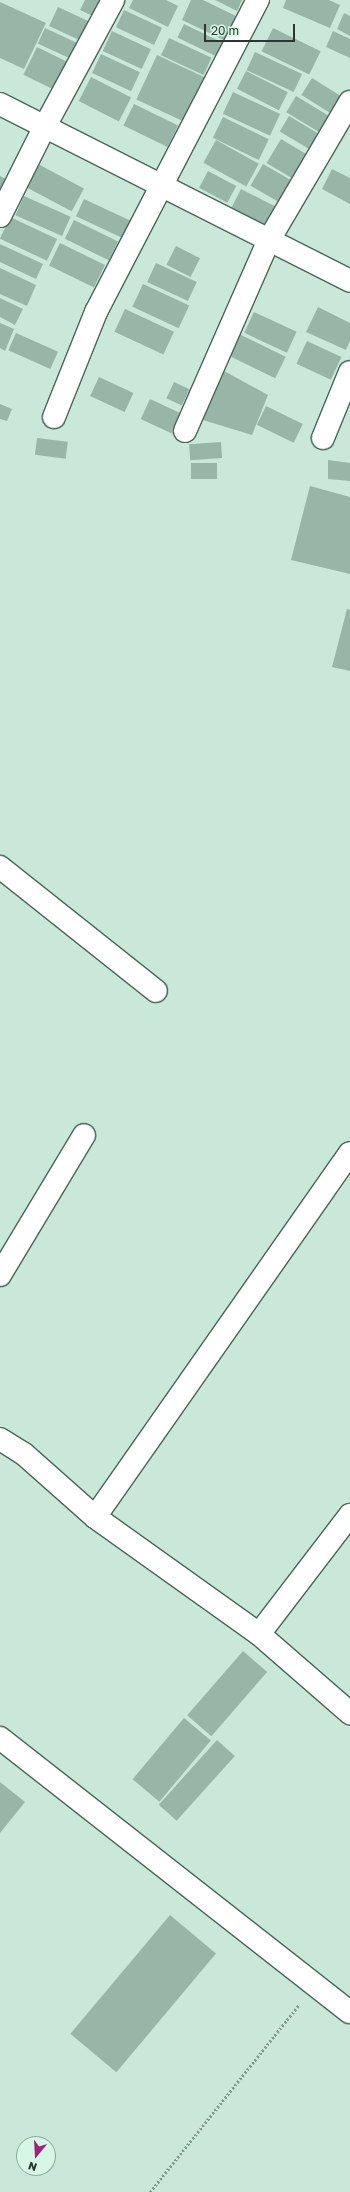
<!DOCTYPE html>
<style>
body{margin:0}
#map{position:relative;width:350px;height:2192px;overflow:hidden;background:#c9e8d9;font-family:"Golos Text",sans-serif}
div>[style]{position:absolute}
.building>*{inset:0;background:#97b6a7;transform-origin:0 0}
.path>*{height:2.5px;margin-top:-1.25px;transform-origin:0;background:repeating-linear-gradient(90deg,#81988d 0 2px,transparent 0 4px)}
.roads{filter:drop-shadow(1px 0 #4a6659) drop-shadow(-1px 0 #4a6659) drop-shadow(0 1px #4a6659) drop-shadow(0 -1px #4a6659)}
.street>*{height:22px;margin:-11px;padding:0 11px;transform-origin:11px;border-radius:11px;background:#fff}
.secondary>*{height:22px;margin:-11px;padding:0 11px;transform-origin:11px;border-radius:11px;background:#fff}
span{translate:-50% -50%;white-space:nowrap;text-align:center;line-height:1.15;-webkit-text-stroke:3px #d6f6e6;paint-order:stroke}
.north{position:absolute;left:16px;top:2136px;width:40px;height:40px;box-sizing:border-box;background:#d6f6e6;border:1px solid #91aa9e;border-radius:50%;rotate:198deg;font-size:11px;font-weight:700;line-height:16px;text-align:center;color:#2a3731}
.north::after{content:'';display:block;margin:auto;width:14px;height:18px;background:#a02378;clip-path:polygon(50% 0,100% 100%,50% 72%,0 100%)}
.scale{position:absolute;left:204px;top:24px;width:91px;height:18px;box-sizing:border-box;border:2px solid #2a3731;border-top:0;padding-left:5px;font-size:12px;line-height:14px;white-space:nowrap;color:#2a3731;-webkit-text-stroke:3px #d6f6e6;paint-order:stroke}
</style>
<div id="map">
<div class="building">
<i style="clip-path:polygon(85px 0,105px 0,97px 18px,80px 10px)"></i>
<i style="clip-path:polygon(133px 0,166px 0,178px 6px,168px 27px,129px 8px)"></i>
<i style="clip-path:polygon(191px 0,203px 0,238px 17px,226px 41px,182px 20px)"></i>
<i style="clip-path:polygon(215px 0,242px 0,237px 11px)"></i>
<i style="clip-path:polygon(286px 0,329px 0,340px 5px,330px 28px,283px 8px)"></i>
<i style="clip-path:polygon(0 2px,46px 23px,24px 69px,0 58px)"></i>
<i style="left:58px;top:7px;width:42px;height:21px;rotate:25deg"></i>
<i style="left:124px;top:10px;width:42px;height:19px;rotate:25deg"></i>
<i style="clip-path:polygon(344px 13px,350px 16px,350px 36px,337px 29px)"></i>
<i style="left:184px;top:24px;width:43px;height:15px;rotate:26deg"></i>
<i style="left:45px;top:28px;width:42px;height:17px;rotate:25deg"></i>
<i style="left:273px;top:28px;width:53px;height:26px;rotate:26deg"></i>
<i style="left:112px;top:31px;width:43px;height:22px;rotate:25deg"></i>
<i style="clip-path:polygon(333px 31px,350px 39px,350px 58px,326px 47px)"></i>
<i style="left:169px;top:38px;width:47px;height:19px;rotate:25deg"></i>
<i style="left:37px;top:47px;width:41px;height:31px;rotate:26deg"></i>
<i style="left:255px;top:52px;width:52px;height:20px;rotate:25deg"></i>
<i style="left:101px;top:54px;width:43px;height:21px;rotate:25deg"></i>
<i style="left:157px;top:55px;width:59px;height:49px;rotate:25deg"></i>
<i style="left:246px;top:71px;width:47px;height:20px;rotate:27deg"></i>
<i style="left:91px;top:77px;width:45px;height:27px;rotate:27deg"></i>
<i style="left:312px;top:78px;width:40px;height:20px;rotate:32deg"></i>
<i style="left:233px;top:92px;width:52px;height:24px;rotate:25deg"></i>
<i style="left:296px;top:96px;width:44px;height:19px;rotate:31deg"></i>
<i style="left:134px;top:104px;width:49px;height:24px;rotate:26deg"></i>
<i style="left:289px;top:116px;width:42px;height:18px;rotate:31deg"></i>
<i style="left:223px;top:117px;width:51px;height:23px;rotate:26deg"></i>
<i style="left:281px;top:139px;width:37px;height:28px;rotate:31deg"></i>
<i style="left:216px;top:140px;width:49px;height:26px;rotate:29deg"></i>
<i style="left:38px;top:164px;width:52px;height:26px;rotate:28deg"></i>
<i style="left:263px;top:164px;width:43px;height:25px;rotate:30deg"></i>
<i style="clip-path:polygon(332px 169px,350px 178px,350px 204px,322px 189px)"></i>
<i style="left:208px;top:171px;width:32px;height:19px;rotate:28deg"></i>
<i style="clip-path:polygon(0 176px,8px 180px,0 200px)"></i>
<i style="left:241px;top:189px;width:44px;height:21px;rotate:27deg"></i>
<i style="left:24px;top:196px;width:51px;height:21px;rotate:24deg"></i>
<i style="left:84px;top:199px;width:52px;height:19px;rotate:25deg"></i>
<i style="left:10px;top:217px;width:52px;height:24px;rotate:25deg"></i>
<i style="left:74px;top:220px;width:49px;height:21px;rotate:26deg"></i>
<i style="left:60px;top:243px;width:50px;height:25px;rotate:26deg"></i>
<i style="clip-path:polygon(0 244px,43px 264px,36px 279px,0 262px)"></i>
<i style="left:176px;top:246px;width:27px;height:21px;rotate:27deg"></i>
<i style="left:156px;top:263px;width:45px;height:21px;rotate:25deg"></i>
<i style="clip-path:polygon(0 268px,36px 285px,27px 306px,0 294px)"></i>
<i style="left:143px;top:284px;width:51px;height:25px;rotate:25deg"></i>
<i style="clip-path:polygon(0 298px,23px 309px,15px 325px,0 317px)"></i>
<i style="clip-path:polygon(318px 307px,350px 323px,350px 341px,346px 350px,306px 332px)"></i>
<i style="left:125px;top:309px;width:54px;height:25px;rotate:25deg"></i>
<i style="left:254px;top:312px;width:47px;height:23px;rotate:25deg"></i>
<i style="clip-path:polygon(0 323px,14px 329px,5px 351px,0 348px)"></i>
<i style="left:16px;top:333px;width:46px;height:19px;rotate:24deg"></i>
<i style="left:239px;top:334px;width:52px;height:24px;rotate:26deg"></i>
<i style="left:307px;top:341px;width:38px;height:25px;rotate:25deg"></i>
<i style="clip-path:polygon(224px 371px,268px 395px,252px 435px,203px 420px)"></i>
<i style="left:99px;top:377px;width:38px;height:21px;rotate:25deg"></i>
<i style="left:174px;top:382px;width:17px;height:18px;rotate:25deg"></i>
<i style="left:150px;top:399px;width:38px;height:22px;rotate:25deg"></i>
<i style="clip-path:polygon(0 404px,12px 409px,7px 421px,0 419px)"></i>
<i style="left:266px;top:406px;width:41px;height:21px;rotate:26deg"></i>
<i style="left:37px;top:438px;width:31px;height:17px;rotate:7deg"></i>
<i style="left:221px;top:442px;width:16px;height:32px;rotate:86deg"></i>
<i style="clip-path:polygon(328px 460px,350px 463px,350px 481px,328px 479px)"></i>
<i style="left:191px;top:463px;width:26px;height:16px"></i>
<i style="clip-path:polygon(310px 486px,350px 497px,350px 574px,291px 560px)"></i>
<i style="clip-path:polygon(347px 609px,350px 610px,350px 671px,332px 667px)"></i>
<i style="left:243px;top:1651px;width:32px;height:85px;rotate:41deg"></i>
<i style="left:184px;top:1718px;width:35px;height:80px;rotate:40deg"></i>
<i style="left:217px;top:1740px;width:24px;height:87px;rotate:42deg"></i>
<i style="clip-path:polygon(0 1782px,25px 1802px,0 1833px)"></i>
<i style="left:170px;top:1915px;width:60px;height:155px;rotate:40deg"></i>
</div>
<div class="path">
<i style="left:150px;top:2192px;width:239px;rotate:-51.5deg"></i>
</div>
<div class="roads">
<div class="street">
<i style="left:0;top:104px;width:392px;rotate:26.8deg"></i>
<i style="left:0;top:216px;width:101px;rotate:-63.4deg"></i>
<i style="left:45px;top:126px;width:143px;rotate:-61.6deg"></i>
<i style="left:54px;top:417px;width:113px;rotate:-68.2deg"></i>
<i style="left:96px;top:312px;width:352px;rotate:-62.6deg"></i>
<i style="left:185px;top:431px;width:209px;rotate:-66.3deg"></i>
<i style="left:269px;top:240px;width:160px;rotate:-59.6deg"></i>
<i style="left:323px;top:438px;width:71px;rotate:-67.8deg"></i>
<i style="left:0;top:867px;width:199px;rotate:38.5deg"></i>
<i style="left:0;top:1275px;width:163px;rotate:-59deg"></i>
<i style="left:0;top:1439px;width:28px;rotate:32deg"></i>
<i style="left:24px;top:1454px;width:95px;rotate:41.6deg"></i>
<i style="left:95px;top:1517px;width:201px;rotate:35.5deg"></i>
<i style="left:259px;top:1634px;width:121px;rotate:41deg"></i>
<i style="left:95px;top:1517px;width:444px;rotate:-55deg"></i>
<i style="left:259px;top:1634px;width:150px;rotate:-52.6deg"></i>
</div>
<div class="secondary">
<i style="left:0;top:1738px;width:444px;rotate:38.1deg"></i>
</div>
</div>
<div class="north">N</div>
<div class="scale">20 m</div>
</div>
